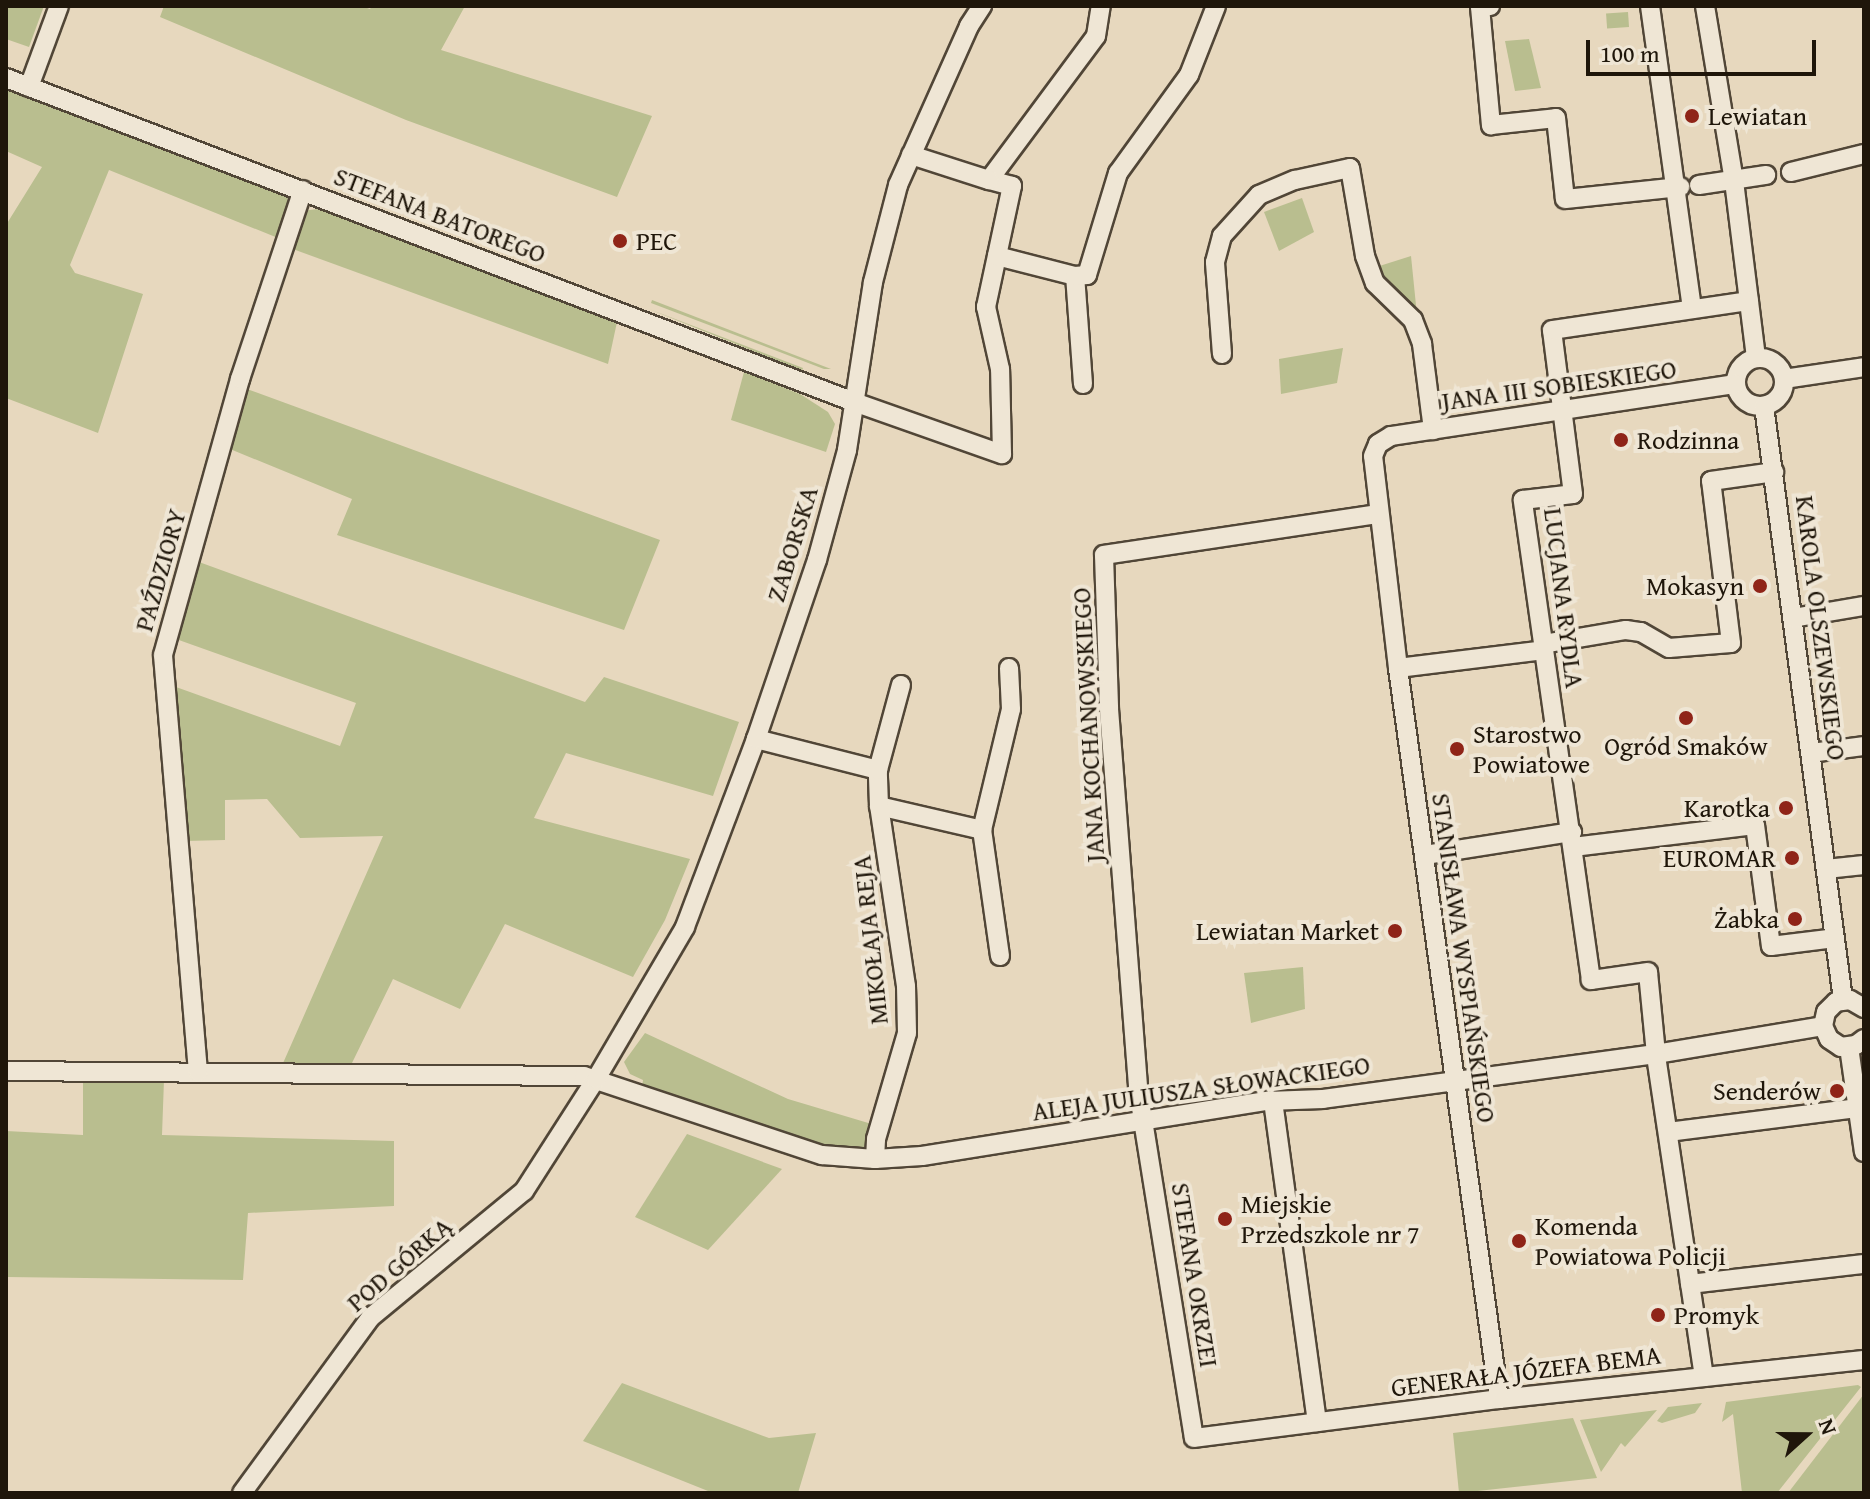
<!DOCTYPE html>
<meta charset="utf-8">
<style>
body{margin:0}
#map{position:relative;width:1870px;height:1499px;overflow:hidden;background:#e7d8be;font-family:"Gentium Book Plus",serif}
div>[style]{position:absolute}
.green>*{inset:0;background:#b9be8f;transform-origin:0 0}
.roads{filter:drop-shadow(2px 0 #514637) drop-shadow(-2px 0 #514637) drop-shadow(0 2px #514637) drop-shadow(0 -2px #514637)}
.minor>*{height:18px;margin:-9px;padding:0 9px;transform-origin:9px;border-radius:9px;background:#efe6d5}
.minor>.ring{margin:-9px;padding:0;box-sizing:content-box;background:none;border:18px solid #efe6d5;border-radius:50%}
.dots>*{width:22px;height:22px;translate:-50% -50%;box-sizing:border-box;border:4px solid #efe6d5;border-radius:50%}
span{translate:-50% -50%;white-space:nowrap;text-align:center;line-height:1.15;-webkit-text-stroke:8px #efe6d5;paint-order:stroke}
.poi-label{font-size:26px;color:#1f160a}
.left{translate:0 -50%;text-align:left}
.right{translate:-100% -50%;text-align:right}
.street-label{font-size:26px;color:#1f160a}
.frame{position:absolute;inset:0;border:8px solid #1f160a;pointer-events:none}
.north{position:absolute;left:1766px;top:1395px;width:80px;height:80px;-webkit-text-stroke:6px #efe6d5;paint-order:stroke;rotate:69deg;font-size:22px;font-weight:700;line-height:32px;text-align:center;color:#1f160a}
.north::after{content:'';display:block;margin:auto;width:28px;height:36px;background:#1f160a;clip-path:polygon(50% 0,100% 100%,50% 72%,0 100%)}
.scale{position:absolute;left:1586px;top:40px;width:230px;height:36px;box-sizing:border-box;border:4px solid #1f160a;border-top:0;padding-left:10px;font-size:24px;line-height:28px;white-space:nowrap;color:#1f160a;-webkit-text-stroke:6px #efe6d5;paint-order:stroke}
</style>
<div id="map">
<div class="green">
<i style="clip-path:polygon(6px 6px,44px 6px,29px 47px,6px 39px)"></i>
<i style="clip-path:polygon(164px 6px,361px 6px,370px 9px,372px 6px,465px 6px,441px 50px,652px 116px,617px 197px,406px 120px,160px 17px)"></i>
<i style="left:1628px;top:12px;width:15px;height:22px;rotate:86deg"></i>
<i style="clip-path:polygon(1529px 39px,1541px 88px,1515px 91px,1505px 41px)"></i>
<i style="clip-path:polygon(6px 87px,289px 195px,278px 238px,109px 170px,70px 265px,75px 273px,143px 294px,98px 433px,6px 398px,6px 225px,42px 167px,6px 151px)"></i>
<i style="clip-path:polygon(1302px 198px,1314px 232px,1279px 251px,1264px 212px)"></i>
<i style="clip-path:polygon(318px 209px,617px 322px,608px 364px,290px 248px,302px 211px)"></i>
<i style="clip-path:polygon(1411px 256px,1419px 335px,1370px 269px)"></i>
<i style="clip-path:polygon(652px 300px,831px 369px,824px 369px,651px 303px)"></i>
<i style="clip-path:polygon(649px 309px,803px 368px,802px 371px)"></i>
<i style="clip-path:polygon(1343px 348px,1337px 383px,1281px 394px,1279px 359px)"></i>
<i style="clip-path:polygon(744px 372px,800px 394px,828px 412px,835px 424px,826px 452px,731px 420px)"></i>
<i style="clip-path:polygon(247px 389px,660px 540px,624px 630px,337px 535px,352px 499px,230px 449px)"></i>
<i style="clip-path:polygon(199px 562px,585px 702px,604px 677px,739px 722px,713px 796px,566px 753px,534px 818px,690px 859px,665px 920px,633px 977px,505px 924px,460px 1009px,393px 979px,352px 1063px,280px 1070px,383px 836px,300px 838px,267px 799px,225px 800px,225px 840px,186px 841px,176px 687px,340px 746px,356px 703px,176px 639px)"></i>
<i style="clip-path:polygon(1303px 967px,1305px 1009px,1251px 1023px,1244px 973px)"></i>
<i style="clip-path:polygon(645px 1033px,788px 1099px,875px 1125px,870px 1153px,823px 1148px,642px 1088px,643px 1080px,630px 1074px,624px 1062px)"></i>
<i style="clip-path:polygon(83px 1079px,164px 1080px,162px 1135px,394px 1141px,394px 1206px,248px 1213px,243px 1280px,7px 1277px,6px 1131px,83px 1135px)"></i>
<i style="clip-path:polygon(687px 1134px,782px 1169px,708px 1250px,635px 1217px)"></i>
<i style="clip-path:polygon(622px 1383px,769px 1438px,816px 1433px,798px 1493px,713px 1493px,583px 1441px)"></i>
<i style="clip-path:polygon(1858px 1385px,1861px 1387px,1777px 1493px,1742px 1493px,1733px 1414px,1722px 1422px,1726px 1402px)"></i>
<i style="clip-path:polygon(1864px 1394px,1864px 1493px,1788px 1493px)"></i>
<i style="clip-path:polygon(1702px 1403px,1695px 1413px,1662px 1423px,1657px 1421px,1668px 1407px)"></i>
<i style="clip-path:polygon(1657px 1410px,1625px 1447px,1621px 1443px,1601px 1472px,1580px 1420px)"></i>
<i style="clip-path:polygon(1573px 1418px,1597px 1478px,1459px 1493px,1453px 1433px)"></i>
</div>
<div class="roads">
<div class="minor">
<i style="left:1490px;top:6px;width:10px;rotate:174deg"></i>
<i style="left:1480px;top:7px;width:119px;rotate:84.7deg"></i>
<i style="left:1491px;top:125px;width:65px;rotate:-6.1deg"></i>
<i style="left:1556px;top:118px;width:81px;rotate:83.7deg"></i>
<i style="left:1565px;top:199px;width:116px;rotate:-6deg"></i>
<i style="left:1650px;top:6px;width:306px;rotate:82.1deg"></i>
<i style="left:1705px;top:6px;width:177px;rotate:80.6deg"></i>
<i style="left:1734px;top:181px;width:178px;rotate:82.9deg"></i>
<i style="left:6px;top:78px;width:908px;rotate:20.91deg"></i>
<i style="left:854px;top:402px;width:157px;rotate:19.4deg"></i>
<i style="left:1002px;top:454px;width:85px;rotate:-91.3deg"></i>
<i style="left:1000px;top:369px;width:64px;rotate:-102.7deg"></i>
<i style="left:986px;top:307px;width:124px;rotate:-77.9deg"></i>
<i style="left:1012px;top:186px;width:24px;rotate:-165deg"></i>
<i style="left:989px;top:180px;width:179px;rotate:-53.4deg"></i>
<i style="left:1096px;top:36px;width:30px;rotate:-81deg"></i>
<i style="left:29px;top:87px;width:86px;rotate:-69.7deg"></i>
<i style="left:911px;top:155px;width:82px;rotate:17.8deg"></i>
<i style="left:1791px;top:172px;width:75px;rotate:-13.9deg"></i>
<i style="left:1699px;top:185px;width:68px;rotate:-8.5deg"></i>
<i style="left:997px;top:256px;width:81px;rotate:14.4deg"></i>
<i style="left:1222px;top:354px;width:92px;rotate:-94.4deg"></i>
<i style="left:1215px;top:262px;width:27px;rotate:-75deg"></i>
<i style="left:1222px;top:236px;width:55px;rotate:-47.9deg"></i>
<i style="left:1259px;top:195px;width:39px;rotate:-23deg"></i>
<i style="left:1295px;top:180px;width:56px;rotate:-12.3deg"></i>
<i style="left:1350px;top:168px;width:89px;rotate:80.3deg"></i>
<i style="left:1365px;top:256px;width:29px;rotate:70deg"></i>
<i style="left:1375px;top:283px;width:53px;rotate:44.2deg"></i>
<i style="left:1413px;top:320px;width:26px;rotate:69deg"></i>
<i style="left:1422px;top:344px;width:87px;rotate:82.7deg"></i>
<i class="ring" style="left:1736px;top:358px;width:30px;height:30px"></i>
<i style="left:1784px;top:379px;width:81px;rotate:-8.5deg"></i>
<i style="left:1083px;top:384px;width:108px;rotate:-94.2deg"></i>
<i style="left:1075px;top:276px;width:12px;rotate:-5deg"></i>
<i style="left:1087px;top:275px;width:107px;rotate:-73.1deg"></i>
<i style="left:1118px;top:173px;width:121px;rotate:-54.1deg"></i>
<i style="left:1189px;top:75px;width:74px;rotate:-68.6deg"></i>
<i style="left:1764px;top:406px;width:599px;rotate:82.42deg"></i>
<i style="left:1378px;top:514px;width:277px;rotate:171.5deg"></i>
<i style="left:1104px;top:555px;width:154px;rotate:88.1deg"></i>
<i style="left:1109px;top:709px;width:381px;rotate:85.6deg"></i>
<i style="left:1138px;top:1089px;width:353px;rotate:80.9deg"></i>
<i style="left:1194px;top:1438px;width:307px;rotate:-7.3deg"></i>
<i style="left:1499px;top:1399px;width:367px;rotate:-6.1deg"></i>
<i style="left:1793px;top:618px;width:72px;rotate:-9.6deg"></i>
<i style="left:1543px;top:644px;width:84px;rotate:-9.6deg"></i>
<i style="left:1626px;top:630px;width:15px;rotate:8deg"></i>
<i style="left:1641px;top:632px;width:32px;rotate:30deg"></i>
<i style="left:1669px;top:648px;width:62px;rotate:-4.6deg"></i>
<i style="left:1731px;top:643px;width:163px;rotate:-97deg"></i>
<i style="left:1711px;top:481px;width:64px;rotate:-8.1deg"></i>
<i style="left:1398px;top:668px;width:147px;rotate:-7deg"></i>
<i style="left:756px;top:739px;width:126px;rotate:14.3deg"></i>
<i style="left:1811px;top:753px;width:53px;rotate:-7.5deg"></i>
<i style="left:879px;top:806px;width:106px;rotate:13.1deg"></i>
<i style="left:1573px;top:847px;width:183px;rotate:-6.9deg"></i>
<i style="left:1755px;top:825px;width:122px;rotate:82.5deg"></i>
<i style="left:1771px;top:946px;width:64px;rotate:-7.1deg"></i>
<i style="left:1425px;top:855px;width:149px;rotate:-8.9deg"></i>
<i style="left:1826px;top:869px;width:38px;rotate:-6deg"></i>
<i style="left:1000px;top:956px;width:127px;rotate:-98.1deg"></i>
<i style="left:982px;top:830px;width:124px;rotate:-76.5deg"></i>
<i style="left:1011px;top:709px;width:41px;rotate:-92.8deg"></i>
<i style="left:1864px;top:1008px;width:16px;rotate:-150deg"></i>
<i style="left:1850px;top:1000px;width:14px;rotate:172deg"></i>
<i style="left:1836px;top:1002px;width:14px;rotate:135deg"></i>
<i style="left:1826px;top:1012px;width:14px;rotate:102deg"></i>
<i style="left:1823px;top:1026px;width:14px;rotate:65deg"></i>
<i style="left:1829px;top:1039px;width:14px;rotate:34deg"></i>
<i style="left:1841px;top:1047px;width:15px;rotate:-8deg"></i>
<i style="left:1856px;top:1045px;width:10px;rotate:-37deg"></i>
<i style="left:1849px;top:1047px;width:106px;rotate:81.9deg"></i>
<i style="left:6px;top:1071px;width:578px;rotate:0.5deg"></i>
<i style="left:584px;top:1076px;width:251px;rotate:18.4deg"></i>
<i style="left:822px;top:1155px;width:53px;rotate:4.3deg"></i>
<i style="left:875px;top:1159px;width:47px;rotate:-3.7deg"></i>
<i style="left:922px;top:1156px;width:349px;rotate:-9.1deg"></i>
<i style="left:1267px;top:1101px;width:56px;rotate:-2deg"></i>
<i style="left:1323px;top:1099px;width:336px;rotate:-7.7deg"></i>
<i style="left:1656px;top:1054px;width:169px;rotate:-9.5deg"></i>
<i style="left:198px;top:1072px;width:418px;rotate:-94.8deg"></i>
<i style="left:163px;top:655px;width:287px;rotate:-74.4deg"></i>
<i style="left:240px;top:379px;width:199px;rotate:-71.6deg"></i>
<i style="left:1273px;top:1101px;width:324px;rotate:82.2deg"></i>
<i style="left:1668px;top:1132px;width:192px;rotate:-7.2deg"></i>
<i style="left:875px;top:1159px;width:20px;rotate:-87deg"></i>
<i style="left:876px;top:1139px;width:110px;rotate:-73.7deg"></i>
<i style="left:907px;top:1033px;width:47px;rotate:-91.2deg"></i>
<i style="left:906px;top:986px;width:182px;rotate:-98.5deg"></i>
<i style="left:879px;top:806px;width:36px;rotate:-92deg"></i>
<i style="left:878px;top:770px;width:88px;rotate:-74.9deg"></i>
<i style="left:1690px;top:1284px;width:175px;rotate:-6.6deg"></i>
<i style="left:1704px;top:1377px;width:327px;rotate:-98.5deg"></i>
<i style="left:1656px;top:1054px;width:82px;rotate:-95.6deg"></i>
<i style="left:1648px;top:972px;width:58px;rotate:172deg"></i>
<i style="left:1591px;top:980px;width:485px;rotate:-98.1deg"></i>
<i style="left:1523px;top:500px;width:50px;rotate:-6.8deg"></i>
<i style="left:1573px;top:494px;width:165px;rotate:-97.3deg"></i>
<i style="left:1552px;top:330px;width:199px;rotate:-8.4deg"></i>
<i style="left:1499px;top:1399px;width:738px;rotate:-97.87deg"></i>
<i style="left:1398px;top:668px;width:213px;rotate:-96.7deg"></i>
<i style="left:1373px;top:456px;width:13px;rotate:-67deg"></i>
<i style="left:1378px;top:444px;width:15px;rotate:-32deg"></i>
<i style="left:1391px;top:436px;width:348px;rotate:-8.6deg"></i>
<i style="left:242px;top:1493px;width:218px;rotate:-53.8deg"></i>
<i style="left:371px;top:1317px;width:198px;rotate:-39.5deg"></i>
<i style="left:524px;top:1191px;width:133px;rotate:-57.3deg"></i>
<i style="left:596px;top:1079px;width:176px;rotate:-59.6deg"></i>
<i style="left:685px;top:927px;width:201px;rotate:-69.3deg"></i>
<i style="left:756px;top:739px;width:189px;rotate:-71.2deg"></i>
<i style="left:817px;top:560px;width:114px;rotate:-74.7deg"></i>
<i style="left:847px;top:450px;width:170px;rotate:-81.2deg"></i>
<i style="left:873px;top:282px;width:100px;rotate:-75.5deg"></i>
<i style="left:898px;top:185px;width:174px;rotate:-65.9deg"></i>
<i style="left:969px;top:26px;width:24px;rotate:-57deg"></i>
</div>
</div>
<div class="dots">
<i style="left:1692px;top:116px;background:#8f2418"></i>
<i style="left:620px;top:241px;background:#8f2418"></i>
<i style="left:1621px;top:440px;background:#8f2418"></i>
<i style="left:1760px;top:586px;background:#8f2418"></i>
<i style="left:1686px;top:718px;background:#8f2418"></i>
<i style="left:1457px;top:749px;background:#8f2418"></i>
<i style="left:1786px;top:808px;background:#8f2418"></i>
<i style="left:1792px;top:858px;background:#8f2418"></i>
<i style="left:1795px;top:919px;background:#8f2418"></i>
<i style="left:1395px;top:931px;background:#8f2418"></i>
<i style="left:1837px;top:1091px;background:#8f2418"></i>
<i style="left:1225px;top:1219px;background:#8f2418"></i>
<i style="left:1519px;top:1241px;background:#8f2418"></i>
<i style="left:1658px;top:1315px;background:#8f2418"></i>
</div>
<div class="poi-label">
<span class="left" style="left:1708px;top:116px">Lewiatan</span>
<span class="left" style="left:636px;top:241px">PEC</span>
<span class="left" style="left:1637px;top:440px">Rodzinna</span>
<span class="right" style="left:1744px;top:586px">Mokasyn</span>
<span class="left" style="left:1473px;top:749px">Starostwo<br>Powiatowe</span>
<span style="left:1686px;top:746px">Ogród Smaków</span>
<span class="right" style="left:1770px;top:808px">Karotka</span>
<span class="right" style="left:1776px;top:858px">EUROMAR</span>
<span class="right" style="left:1779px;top:919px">Żabka</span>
<span class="right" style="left:1379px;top:931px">Lewiatan Market</span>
<span class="right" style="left:1821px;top:1091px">Senderów</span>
<span class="left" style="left:1241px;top:1219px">Miejskie<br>Przedszkole nr 7</span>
<span class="left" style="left:1535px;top:1241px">Komenda<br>Powiatowa Policji</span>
<span class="left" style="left:1674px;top:1315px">Promyk</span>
</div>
<div class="street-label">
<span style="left:440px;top:215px;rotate:21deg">STEFANA BATOREGO</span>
<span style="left:1559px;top:385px;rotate:-8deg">JANA III SOBIESKIEGO</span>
<span style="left:792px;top:544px;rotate:-73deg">ZABORSKA</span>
<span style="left:160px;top:570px;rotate:-74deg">PAŹDZIORY</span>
<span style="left:1564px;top:598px;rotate:83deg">LUCJANA RYDLA</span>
<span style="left:1821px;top:628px;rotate:83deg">KAROLA OLSZEWSKIEGO</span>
<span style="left:1088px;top:725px;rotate:-93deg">JANA KOCHANOWSKIEGO</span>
<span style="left:870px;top:940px;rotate:-96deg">MIKOŁAJA REJA</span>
<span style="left:1464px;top:958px;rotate:82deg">STANISŁAWA WYSPIAŃSKIEGO</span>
<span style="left:1201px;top:1088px;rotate:-8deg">ALEJA JULIUSZA SŁOWACKIEGO</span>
<span style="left:399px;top:1264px;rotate:-41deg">POD GÓRKĄ</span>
<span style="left:1195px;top:1275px;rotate:81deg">STEFANA OKRZEI</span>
<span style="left:1526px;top:1371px;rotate:-7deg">GENERAŁA JÓZEFA BEMA</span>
</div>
<div class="frame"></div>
<div class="north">N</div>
<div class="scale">100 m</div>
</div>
